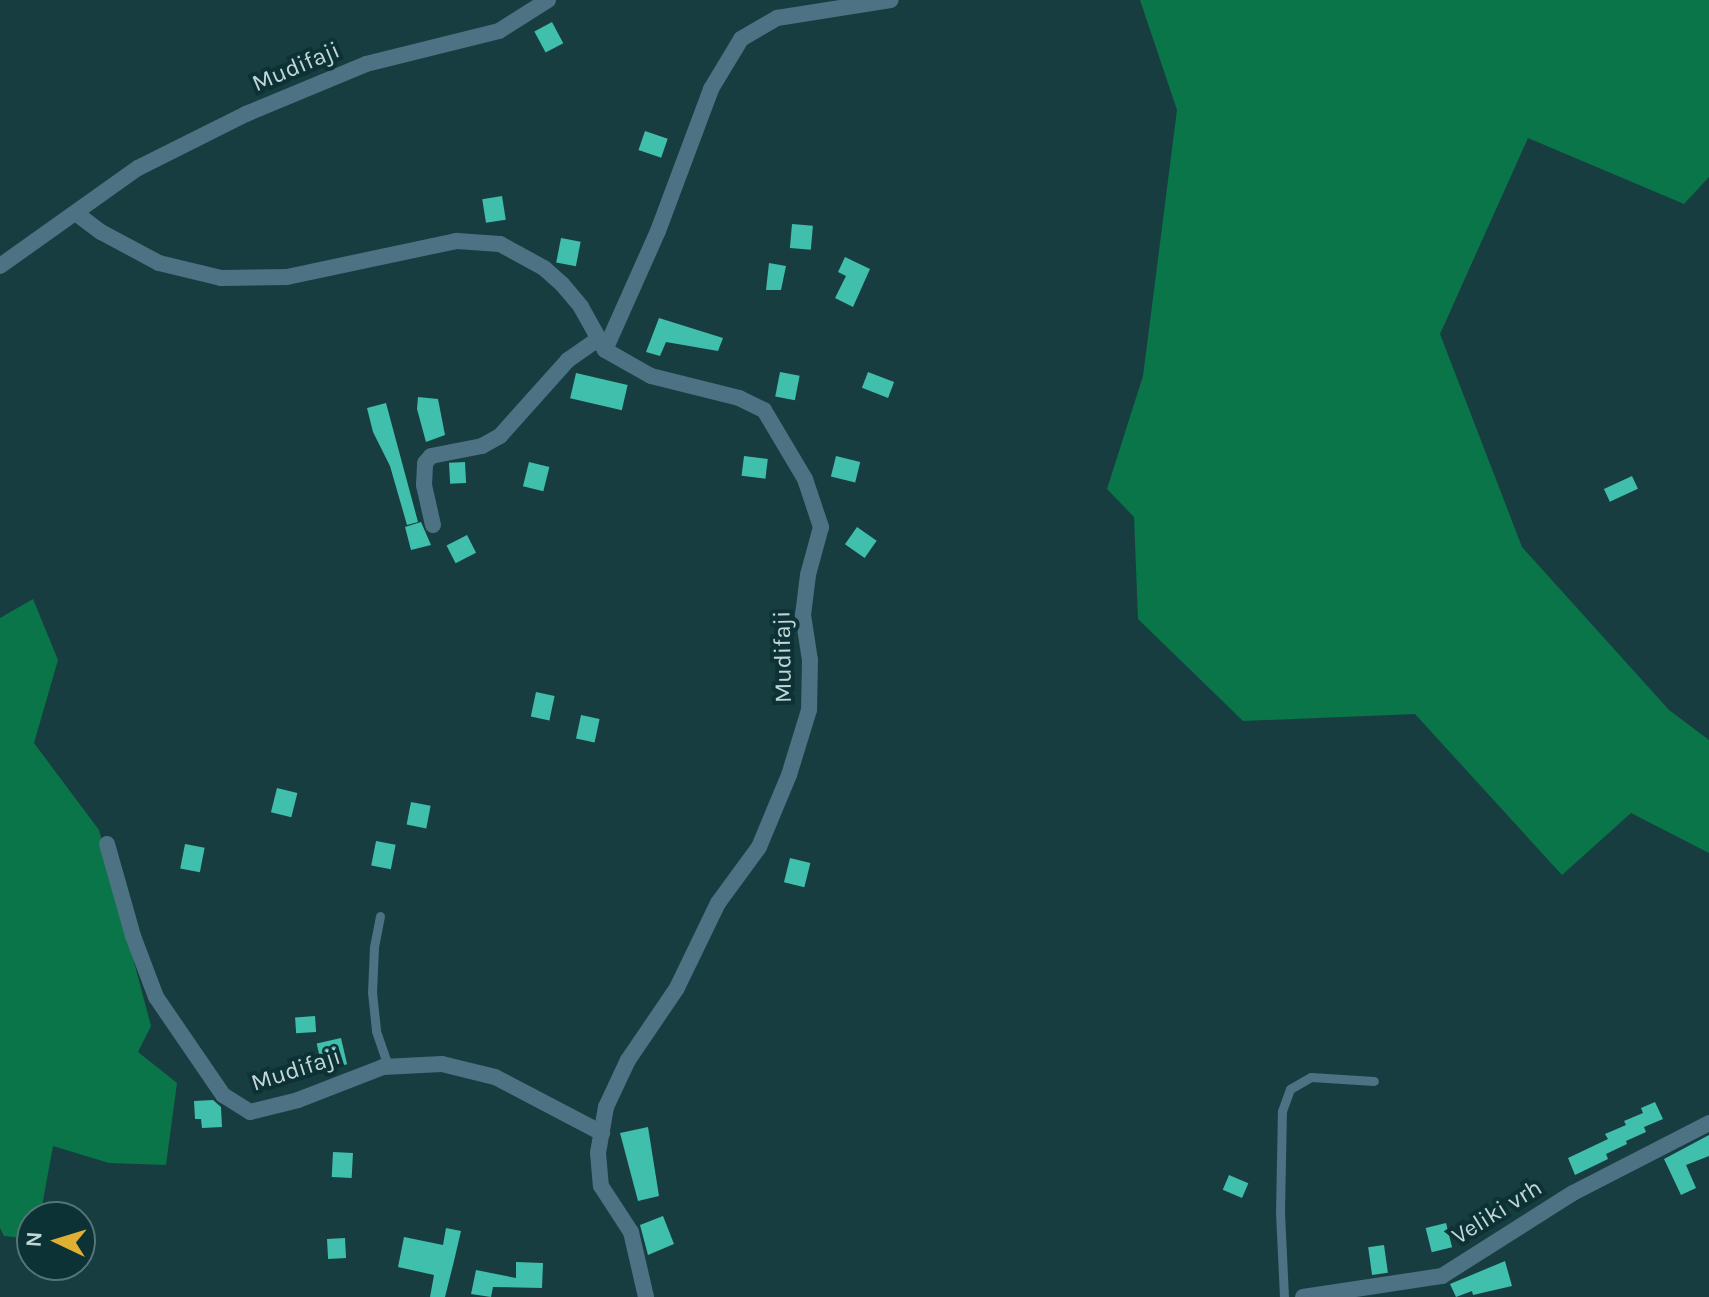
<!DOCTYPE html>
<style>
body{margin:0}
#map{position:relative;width:1709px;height:1297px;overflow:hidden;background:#183d41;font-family:Karla,sans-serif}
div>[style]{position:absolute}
.forest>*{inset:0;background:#097548}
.building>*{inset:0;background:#3fbfac;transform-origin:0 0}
.lane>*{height:9px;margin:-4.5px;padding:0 4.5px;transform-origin:4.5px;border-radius:4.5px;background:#4c7284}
.street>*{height:16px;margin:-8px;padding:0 8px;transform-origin:8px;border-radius:8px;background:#4c7284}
span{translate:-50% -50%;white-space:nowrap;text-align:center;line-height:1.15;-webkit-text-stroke:8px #0c3236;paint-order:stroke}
.street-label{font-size:24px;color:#c2d6d8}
.north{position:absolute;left:16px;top:1201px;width:80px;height:80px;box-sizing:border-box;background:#0c3236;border:2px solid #557477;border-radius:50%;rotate:274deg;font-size:22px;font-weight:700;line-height:32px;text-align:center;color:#c2d6d8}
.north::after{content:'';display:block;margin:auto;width:28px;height:36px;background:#dfb034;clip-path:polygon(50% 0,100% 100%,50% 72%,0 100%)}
</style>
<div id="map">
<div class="forest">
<i style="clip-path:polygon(1140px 0,1709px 0,1709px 177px,1684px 204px,1528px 138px,1440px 334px,1522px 547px,1669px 710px,1709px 740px,1709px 853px,1631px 813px,1562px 875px,1415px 714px,1243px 721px,1138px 619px,1134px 517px,1107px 489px,1143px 376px,1177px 110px)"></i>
<i style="clip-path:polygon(33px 599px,58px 660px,34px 743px,99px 830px,151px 1026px,138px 1052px,177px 1083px,166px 1165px,109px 1163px,53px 1146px,40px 1217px,32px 1217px,32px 1239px,4px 1236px,0 1228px,0 618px)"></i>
</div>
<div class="building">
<i style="left:552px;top:22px;width:24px;height:20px;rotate:62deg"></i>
<i style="left:645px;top:131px;width:24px;height:20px;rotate:19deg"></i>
<i style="left:502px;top:196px;width:24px;height:20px;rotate:81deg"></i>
<i style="left:792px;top:224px;width:21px;height:24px;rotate:5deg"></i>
<i style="left:561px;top:238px;width:20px;height:25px;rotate:11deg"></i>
<i style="clip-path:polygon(845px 257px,870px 269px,853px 307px,835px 298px,846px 276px,838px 272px)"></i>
<i style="clip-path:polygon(769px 263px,786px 266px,781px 290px,766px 290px)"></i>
<i style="clip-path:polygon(659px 318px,723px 338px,718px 351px,666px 342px,660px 356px,646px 352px)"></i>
<i style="left:780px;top:372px;width:20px;height:25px;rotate:11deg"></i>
<i style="left:868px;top:372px;width:28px;height:17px;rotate:21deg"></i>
<i style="left:576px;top:373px;width:53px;height:26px;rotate:13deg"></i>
<i style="clip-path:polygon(418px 397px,438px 399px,445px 435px,426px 442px,417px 409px)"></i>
<i style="clip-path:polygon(386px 403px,418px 522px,407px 525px,390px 466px,373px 432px,367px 408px)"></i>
<i style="left:744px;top:456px;width:24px;height:20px;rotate:7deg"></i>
<i style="left:836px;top:456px;width:25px;height:21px;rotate:14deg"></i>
<i style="left:465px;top:462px;width:21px;height:16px;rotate:87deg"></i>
<i style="left:529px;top:462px;width:21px;height:25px;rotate:14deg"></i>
<i style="left:1632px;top:476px;width:14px;height:31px;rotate:65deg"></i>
<i style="clip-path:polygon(421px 522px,431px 545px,411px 550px,405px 527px)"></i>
<i style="left:857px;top:527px;width:24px;height:21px;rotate:35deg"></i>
<i style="left:467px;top:535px;width:20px;height:23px;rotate:63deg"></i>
<i style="left:536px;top:692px;width:19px;height:25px;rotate:12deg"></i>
<i style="left:581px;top:715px;width:19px;height:24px;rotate:12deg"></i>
<i style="left:277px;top:788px;width:21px;height:25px;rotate:14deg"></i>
<i style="left:411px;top:802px;width:20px;height:23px;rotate:11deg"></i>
<i style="left:376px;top:841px;width:20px;height:25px;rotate:11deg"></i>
<i style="left:185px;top:844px;width:20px;height:25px;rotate:11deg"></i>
<i style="left:790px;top:858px;width:21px;height:25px;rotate:14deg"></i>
<i style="left:315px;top:1016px;width:16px;height:20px;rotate:86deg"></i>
<i style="left:341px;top:1038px;width:27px;height:25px;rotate:77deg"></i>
<i style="clip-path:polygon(213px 1100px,221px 1107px,222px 1127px,202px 1128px,201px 1119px,195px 1119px,194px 1101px)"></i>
<i style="clip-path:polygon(1655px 1102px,1663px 1119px,1644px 1127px,1646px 1132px,1626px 1141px,1627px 1144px,1606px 1154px,1608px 1159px,1575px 1175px,1568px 1158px,1608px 1139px,1605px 1134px,1626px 1125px,1624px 1121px,1643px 1113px,1641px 1108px)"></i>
<i style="clip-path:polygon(648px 1127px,659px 1196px,638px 1201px,620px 1133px)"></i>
<i style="clip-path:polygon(1709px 1135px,1709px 1156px,1686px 1165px,1696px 1188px,1681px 1195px,1664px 1159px)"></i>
<i style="left:333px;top:1152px;width:20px;height:25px;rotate:3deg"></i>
<i style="left:1229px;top:1175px;width:21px;height:16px;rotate:23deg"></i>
<i style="clip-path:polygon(663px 1216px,674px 1244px,648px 1255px,640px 1225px)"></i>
<i style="left:1446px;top:1223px;width:25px;height:21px;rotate:76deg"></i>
<i style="clip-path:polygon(446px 1228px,461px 1231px,454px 1261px,445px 1297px,430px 1297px,434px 1275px,398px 1267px,404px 1237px,443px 1245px)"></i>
<i style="left:345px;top:1238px;width:20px;height:18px;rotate:87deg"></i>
<i style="left:1384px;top:1245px;width:28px;height:16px;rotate:82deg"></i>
<i style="clip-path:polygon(1505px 1261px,1512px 1286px,1473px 1295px,1472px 1291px,1456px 1297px,1450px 1284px)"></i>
<i style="clip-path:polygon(516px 1262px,543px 1263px,542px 1288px,493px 1287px,491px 1297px,471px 1294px,476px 1270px,516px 1278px)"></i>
</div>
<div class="lane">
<i style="left:380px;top:916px;width:32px;rotate:101deg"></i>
<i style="left:374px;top:947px;width:45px;rotate:92.5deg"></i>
<i style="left:372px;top:992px;width:39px;rotate:84deg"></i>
<i style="left:376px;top:1031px;width:37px;rotate:71deg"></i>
<i style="left:1284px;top:1297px;width:85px;rotate:-92.7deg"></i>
<i style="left:1280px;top:1212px;width:101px;rotate:-88.9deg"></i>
<i style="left:1282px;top:1111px;width:23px;rotate:-70deg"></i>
<i style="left:1290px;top:1089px;width:24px;rotate:-30deg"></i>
<i style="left:1311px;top:1077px;width:63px;rotate:3.6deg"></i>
</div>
<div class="street">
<i style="left:77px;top:214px;width:30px;rotate:37deg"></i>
<i style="left:101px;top:232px;width:66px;rotate:28.1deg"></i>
<i style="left:159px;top:263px;width:64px;rotate:13.6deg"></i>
<i style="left:221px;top:278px;width:66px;rotate:-0.9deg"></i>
<i style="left:287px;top:277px;width:174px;rotate:-12deg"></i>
<i style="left:457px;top:241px;width:43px;rotate:4deg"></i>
<i style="left:500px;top:244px;width:50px;rotate:28.6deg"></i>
<i style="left:544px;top:268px;width:24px;rotate:42deg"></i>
<i style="left:562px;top:284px;width:30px;rotate:50deg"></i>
<i style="left:581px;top:307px;width:49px;rotate:60.8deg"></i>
<i style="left:605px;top:350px;width:53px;rotate:29.5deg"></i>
<i style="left:651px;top:376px;width:91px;rotate:14deg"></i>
<i style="left:739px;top:398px;width:28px;rotate:26deg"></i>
<i style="left:764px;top:410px;width:80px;rotate:59.3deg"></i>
<i style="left:805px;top:479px;width:51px;rotate:71.6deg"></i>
<i style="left:821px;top:527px;width:50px;rotate:105.2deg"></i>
<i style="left:808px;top:575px;width:40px;rotate:97.1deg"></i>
<i style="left:803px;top:615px;width:46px;rotate:81.2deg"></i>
<i style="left:810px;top:660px;width:50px;rotate:91.1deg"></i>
<i style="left:809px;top:710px;width:68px;rotate:107.1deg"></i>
<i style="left:789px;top:775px;width:78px;rotate:112.6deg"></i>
<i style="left:759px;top:847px;width:69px;rotate:126.2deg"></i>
<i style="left:718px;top:903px;width:94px;rotate:115.8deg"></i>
<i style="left:677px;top:988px;width:87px;rotate:124.2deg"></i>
<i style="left:628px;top:1060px;width:52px;rotate:115.1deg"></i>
<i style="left:606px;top:1107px;width:47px;rotate:99.9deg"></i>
<i style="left:598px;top:1153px;width:33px;rotate:85deg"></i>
<i style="left:601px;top:1186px;width:55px;rotate:56.9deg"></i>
<i style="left:631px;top:1232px;width:67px;rotate:77deg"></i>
<i style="left:0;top:266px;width:169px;rotate:-35.4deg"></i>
<i style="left:138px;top:168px;width:121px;rotate:-26.6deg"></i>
<i style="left:246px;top:114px;width:130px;rotate:-22.6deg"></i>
<i style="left:366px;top:64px;width:137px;rotate:-13.9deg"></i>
<i style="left:499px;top:31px;width:58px;rotate:-32.3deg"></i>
<i style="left:605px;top:350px;width:130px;rotate:-66deg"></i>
<i style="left:658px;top:231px;width:152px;rotate:-69.5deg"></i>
<i style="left:711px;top:89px;width:58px;rotate:-59deg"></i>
<i style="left:741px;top:39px;width:42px;rotate:-30.3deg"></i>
<i style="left:777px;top:18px;width:115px;rotate:-9deg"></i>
<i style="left:433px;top:525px;width:41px;rotate:-102.7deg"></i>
<i style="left:424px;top:485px;width:22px;rotate:-87deg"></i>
<i style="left:425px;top:463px;width:9px;rotate:-49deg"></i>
<i style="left:431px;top:456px;width:52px;rotate:-11.1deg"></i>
<i style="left:482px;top:446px;width:21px;rotate:-29deg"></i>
<i style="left:500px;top:436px;width:102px;rotate:-48.2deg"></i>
<i style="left:568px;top:360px;width:38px;rotate:-35deg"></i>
<i style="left:107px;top:844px;width:96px;rotate:74.2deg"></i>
<i style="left:133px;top:936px;width:65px;rotate:69.3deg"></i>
<i style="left:156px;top:997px;width:119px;rotate:55.6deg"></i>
<i style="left:223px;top:1095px;width:32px;rotate:32deg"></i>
<i style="left:250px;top:1112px;width:49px;rotate:-14deg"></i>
<i style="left:298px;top:1100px;width:91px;rotate:-21.2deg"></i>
<i style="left:383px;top:1067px;width:59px;rotate:-2.9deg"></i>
<i style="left:442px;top:1064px;width:55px;rotate:13.8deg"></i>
<i style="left:495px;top:1077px;width:121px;rotate:27.6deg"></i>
<i style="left:1303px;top:1297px;width:141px;rotate:-8.6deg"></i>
<i style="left:1442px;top:1276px;width:155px;rotate:-32.4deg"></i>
<i style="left:1573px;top:1193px;width:153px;rotate:-27.2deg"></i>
</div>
<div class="street-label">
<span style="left:296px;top:67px;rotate:-23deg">Mudifaji</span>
<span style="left:783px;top:657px;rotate:-91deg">Mudifaji</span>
<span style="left:296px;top:1070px;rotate:-18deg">Mudifaji</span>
<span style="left:1497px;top:1212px;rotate:-32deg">Veliki vrh</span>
</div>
<div class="north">N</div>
</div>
